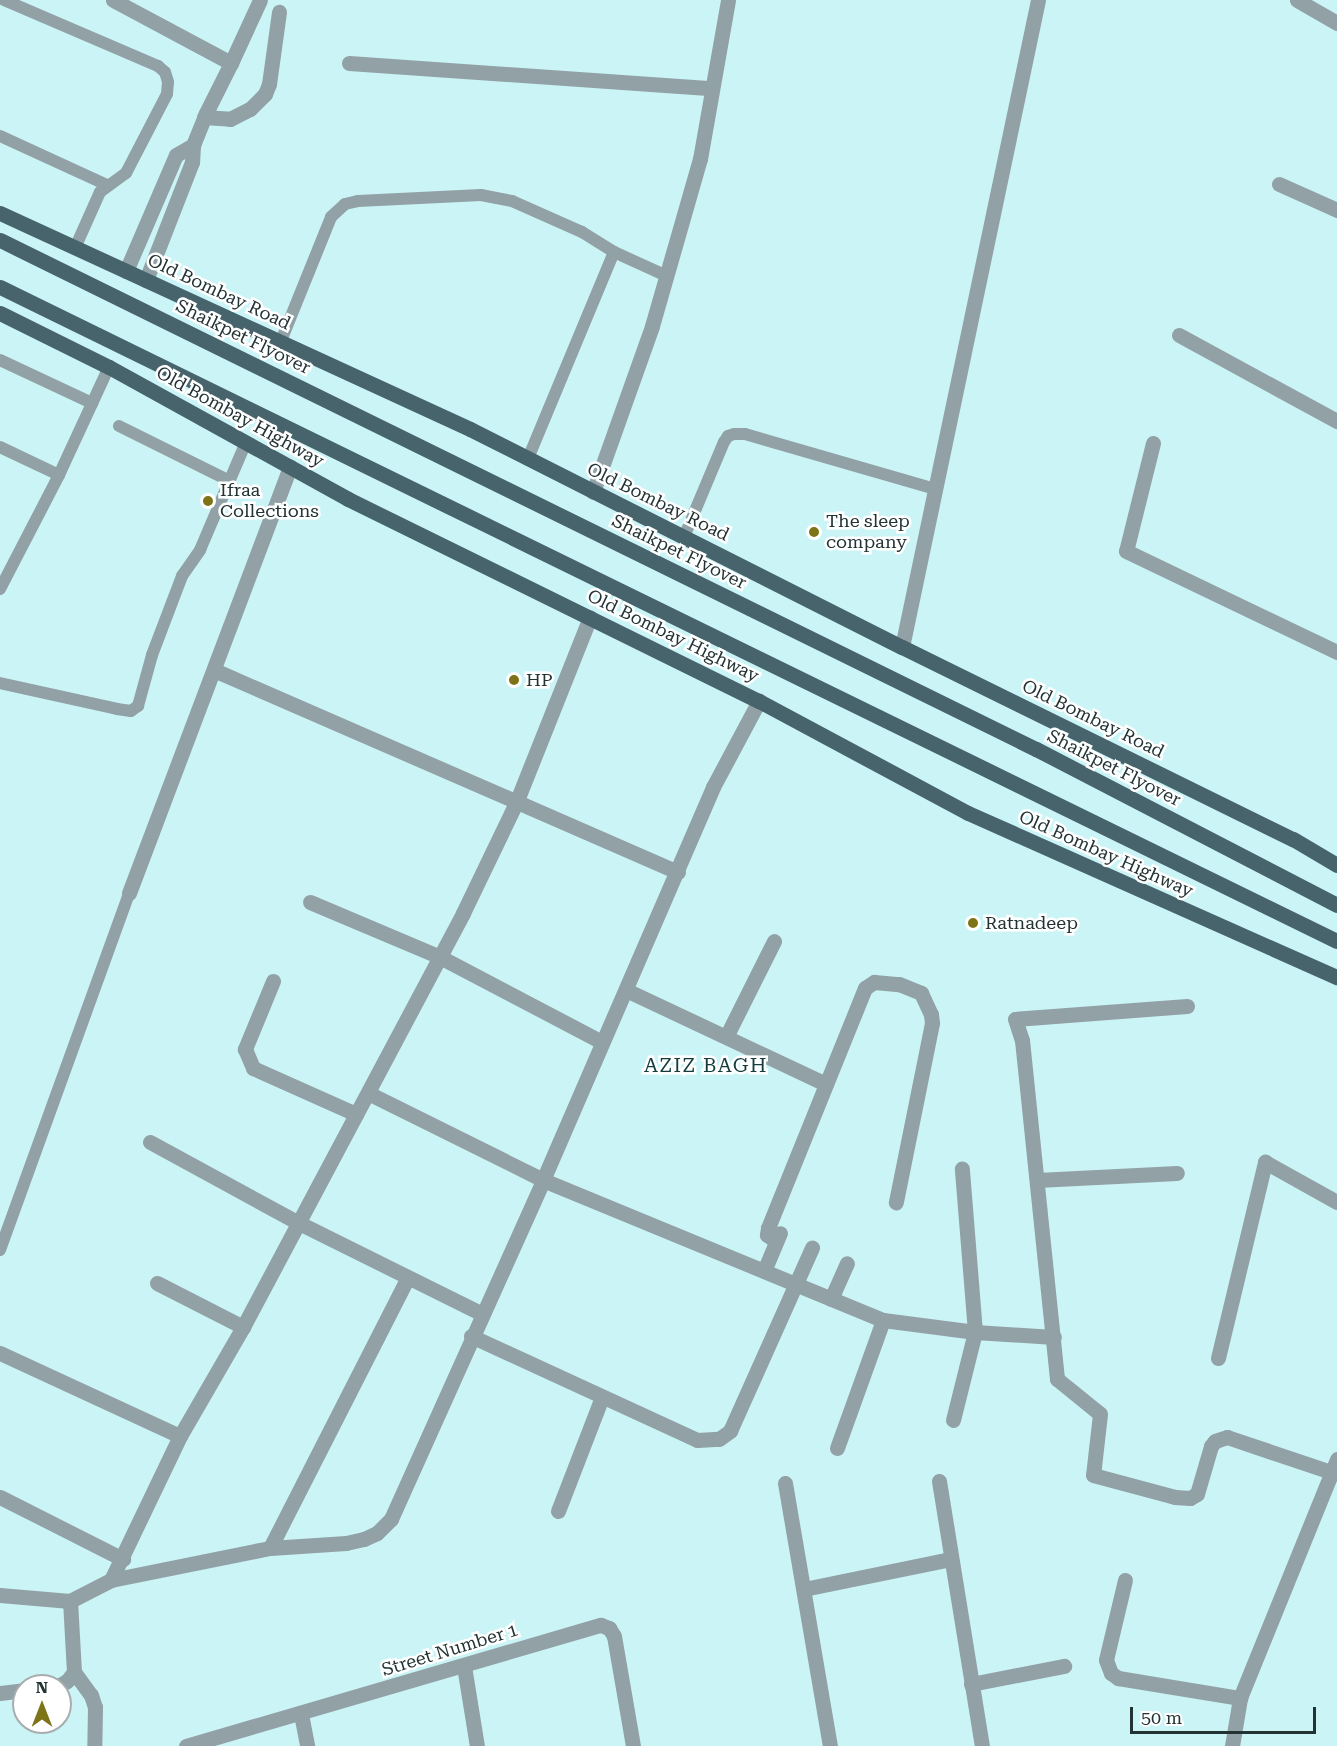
<!DOCTYPE html>
<style>
body{margin:0}
#map{position:relative;width:1337px;height:1746px;overflow:hidden;background:#cbf4f7;font-family:"Roboto Serif",serif}
div>[style]{position:absolute}
.service>*{height:12px;margin:-6px;padding:0 6px;transform-origin:6px;border-radius:6px;background:#91a1a6}
.minor>*{height:15px;margin:-7.5px;padding:0 7.5px;transform-origin:7.5px;border-radius:7.5px;background:#91a1a6}
.primary>*{height:15px;margin:-7.5px;padding:0 7.5px;transform-origin:7.5px;border-radius:7.5px;background:#47646d}
.dots>*{width:16px;height:16px;translate:-50% -50%;box-sizing:border-box;border:3px solid #fff;border-radius:50%}
span{translate:-50% -50%;white-space:nowrap;text-align:center;line-height:1.15;-webkit-text-stroke:5px #fff;paint-order:stroke}
.street-label{font-size:18px;color:#233334}
.poi-label{font-size:18px;color:#233334}
.left{translate:0 -50%;text-align:left}
.neighbourhood-label{font-size:20px;color:#143b3d;letter-spacing:1.5px}
.north{position:absolute;left:12px;top:1674px;width:60px;height:60px;box-sizing:border-box;background:#fff;border:2px solid #a7adae;border-radius:50%;rotate:0deg;font-size:16px;font-weight:700;line-height:24px;text-align:center;color:#233334}
.north::after{content:'';display:block;margin:auto;width:21px;height:27px;background:#7c7416;clip-path:polygon(50% 0,100% 100%,50% 72%,0 100%)}
.scale{position:absolute;left:1130px;top:1707px;width:186px;height:27px;box-sizing:border-box;border:3px solid #233334;border-top:0;padding-left:8px;font-size:18px;line-height:21px;white-space:nowrap;color:#233334;-webkit-text-stroke:4px #fff;paint-order:stroke}
</style>
<div id="map">
<div class="service">
<i style="left:4px;top:0;width:168px;rotate:23.2deg"></i>
<i style="left:158px;top:66px;width:9px;rotate:41deg"></i>
<i style="left:165px;top:72px;width:10px;rotate:73deg"></i>
<i style="left:168px;top:82px;width:12px;rotate:95deg"></i>
<i style="left:167px;top:94px;width:89px;rotate:117.4deg"></i>
<i style="left:126px;top:173px;width:32px;rotate:144deg"></i>
<i style="left:100px;top:192px;width:61px;rotate:114.1deg"></i>
<i style="left:0;top:136px;width:118px;rotate:24.6deg"></i>
<i style="left:614px;top:252px;width:58px;rotate:24.4deg"></i>
<i style="left:281px;top:341px;width:134px;rotate:-68deg"></i>
<i style="left:331px;top:217px;width:19px;rotate:-43deg"></i>
<i style="left:345px;top:204px;width:13px;rotate:-13deg"></i>
<i style="left:358px;top:201px;width:123px;rotate:-2.8deg"></i>
<i style="left:481px;top:195px;width:32px;rotate:11deg"></i>
<i style="left:512px;top:201px;width:77px;rotate:23.9deg"></i>
<i style="left:582px;top:232px;width:38px;rotate:32deg"></i>
<i style="left:614px;top:252px;width:224px;rotate:112.6deg"></i>
<i style="left:0;top:360px;width:102px;rotate:25.1deg"></i>
<i style="left:119px;top:426px;width:124px;rotate:26.4deg"></i>
<i style="left:0;top:447px;width:65px;rotate:25.4deg"></i>
<i style="left:684px;top:537px;width:103px;rotate:-67.2deg"></i>
<i style="left:724px;top:442px;width:7px;rotate:-56deg"></i>
<i style="left:728px;top:436px;width:6px;rotate:-18deg"></i>
<i style="left:734px;top:434px;width:11px"></i>
<i style="left:745px;top:434px;width:198px;rotate:16.1deg"></i>
<i style="left:0;top:589px;width:128px;rotate:-62.6deg"></i>
<i style="left:59px;top:475px;width:119px;rotate:-65.2deg"></i>
<i style="left:0;top:683px;width:120px;rotate:12.5deg"></i>
<i style="left:117px;top:709px;width:14px;rotate:8deg"></i>
<i style="left:131px;top:711px;width:9px;rotate:-36deg"></i>
<i style="left:138px;top:706px;width:53px;rotate:-74.6deg"></i>
<i style="left:152px;top:655px;width:85px;rotate:-69.2deg"></i>
<i style="left:182px;top:576px;width:32px;rotate:-55deg"></i>
<i style="left:200px;top:550px;width:117px;rotate:-66.9deg"></i>
<i style="left:0;top:1250px;width:380px;rotate:-70.1deg"></i>
</div>
<div class="minor">
<i style="left:113px;top:0;width:134px;rotate:28.1deg"></i>
<i style="left:231px;top:63px;width:56px;rotate:116.6deg"></i>
<i style="left:206px;top:113px;width:35px;rotate:112deg"></i>
<i style="left:193px;top:145px;width:17px;rotate:93deg"></i>
<i style="left:192px;top:162px;width:127px;rotate:111.3deg"></i>
<i style="left:1297px;top:0;width:46px;rotate:29.9deg"></i>
<i style="left:231px;top:63px;width:69px;rotate:-65.3deg"></i>
<i style="left:349px;top:63px;width:363px;rotate:4deg"></i>
<i style="left:204px;top:117px;width:26px;rotate:4deg"></i>
<i style="left:230px;top:119px;width:22px;rotate:-27deg"></i>
<i style="left:250px;top:109px;width:21px;rotate:-45deg"></i>
<i style="left:265px;top:94px;width:11px;rotate:-68deg"></i>
<i style="left:269px;top:84px;width:73px;rotate:-82.1deg"></i>
<i style="left:1279px;top:184px;width:64px;rotate:24.1deg"></i>
<i style="left:126px;top:271px;width:126px;rotate:-66.7deg"></i>
<i style="left:176px;top:155px;width:20px;rotate:-30deg"></i>
<i style="left:1179px;top:335px;width:180px;rotate:28.6deg"></i>
<i style="left:1153px;top:443px;width:111px;rotate:104deg"></i>
<i style="left:1126px;top:551px;width:234px;rotate:25.6deg"></i>
<i style="left:593px;top:492px;width:176px;rotate:-70.4deg"></i>
<i style="left:652px;top:326px;width:174px;rotate:-74deg"></i>
<i style="left:700px;top:159px;width:161px;rotate:-80deg"></i>
<i style="left:902px;top:647px;width:661px;rotate:-78.13deg"></i>
<i style="left:214px;top:670px;width:506px;rotate:23.53deg"></i>
<i style="left:129px;top:893px;width:456px;rotate:-69.3deg"></i>
<i style="left:310px;top:902px;width:141px;rotate:22.9deg"></i>
<i style="left:440px;top:957px;width:183px;rotate:27.7deg"></i>
<i style="left:273px;top:981px;width:74px;rotate:112.4deg"></i>
<i style="left:245px;top:1049px;width:21px;rotate:67deg"></i>
<i style="left:253px;top:1068px;width:113px;rotate:24.1deg"></i>
<i style="left:626px;top:990px;width:221px;rotate:25.2deg"></i>
<i style="left:1187px;top:1006px;width:172px;rotate:175.7deg"></i>
<i style="left:1015px;top:1019px;width:22px;rotate:72deg"></i>
<i style="left:1022px;top:1040px;width:341px;rotate:84.1deg"></i>
<i style="left:1057px;top:1379px;width:55px;rotate:39.1deg"></i>
<i style="left:1100px;top:1414px;width:61px;rotate:96.5deg"></i>
<i style="left:1093px;top:1475px;width:85px;rotate:15deg"></i>
<i style="left:1175px;top:1497px;width:15px;rotate:4deg"></i>
<i style="left:1190px;top:1498px;width:8px;rotate:-30deg"></i>
<i style="left:1197px;top:1494px;width:50px;rotate:-73.7deg"></i>
<i style="left:1211px;top:1446px;width:6px;rotate:-51deg"></i>
<i style="left:1215px;top:1441px;width:13px;rotate:-18deg"></i>
<i style="left:1227px;top:1437px;width:116px;rotate:18.6deg"></i>
<i style="left:727px;top:1035px;width:105px;rotate:-63.4deg"></i>
<i style="left:368px;top:1093px;width:195px;rotate:26.4deg"></i>
<i style="left:543px;top:1180px;width:368px;rotate:22.4deg"></i>
<i style="left:883px;top:1320px;width:93px;rotate:7.4deg"></i>
<i style="left:975px;top:1332px;width:79px;rotate:3.6deg"></i>
<i style="left:150px;top:1142px;width:167px;rotate:28.6deg"></i>
<i style="left:297px;top:1222px;width:207px;rotate:26.4deg"></i>
<i style="left:1037px;top:1180px;width:140px;rotate:-2.9deg"></i>
<i style="left:776px;top:1241px;width:11px;rotate:-146deg"></i>
<i style="left:767px;top:1235px;width:7px;rotate:-82deg"></i>
<i style="left:768px;top:1228px;width:259px;rotate:-68deg"></i>
<i style="left:865px;top:988px;width:11px;rotate:-34deg"></i>
<i style="left:874px;top:982px;width:25px;rotate:5deg"></i>
<i style="left:899px;top:984px;width:24px;rotate:22deg"></i>
<i style="left:921px;top:993px;width:23px;rotate:65deg"></i>
<i style="left:931px;top:1014px;width:9px;rotate:84deg"></i>
<i style="left:932px;top:1023px;width:183px;rotate:101.4deg"></i>
<i style="left:764px;top:1271px;width:41px;rotate:-67.2deg"></i>
<i style="left:157px;top:1283px;width:97px;rotate:27.1deg"></i>
<i style="left:831px;top:1299px;width:39px;rotate:-66deg"></i>
<i style="left:471px;top:1336px;width:249px;rotate:24.7deg"></i>
<i style="left:697px;top:1440px;width:22px;rotate:-3deg"></i>
<i style="left:719px;top:1439px;width:14px;rotate:-36deg"></i>
<i style="left:730px;top:1431px;width:201px;rotate:-65.9deg"></i>
<i style="left:0;top:1353px;width:198px;rotate:24.8deg"></i>
<i style="left:1218px;top:1358px;width:202px;rotate:-76.5deg"></i>
<i style="left:1265px;top:1162px;width:82px;rotate:29.1deg"></i>
<i style="left:953px;top:1420px;width:91px;rotate:-76deg"></i>
<i style="left:975px;top:1332px;width:164px;rotate:-94.6deg"></i>
<i style="left:837px;top:1448px;width:136px;rotate:-70.2deg"></i>
<i style="left:939px;top:1481px;width:268px;rotate:80.8deg"></i>
<i style="left:785px;top:1483px;width:267px;rotate:80.3deg"></i>
<i style="left:0;top:1497px;width:138px;rotate:26.8deg"></i>
<i style="left:558px;top:1511px;width:122px;rotate:-68.9deg"></i>
<i style="left:270px;top:1548px;width:302px;rotate:-63deg"></i>
<i style="left:111px;top:1580px;width:160px;rotate:-64.4deg"></i>
<i style="left:180px;top:1436px;width:126px;rotate:-60deg"></i>
<i style="left:243px;top:1327px;width:469px;rotate:-62deg"></i>
<i style="left:463px;top:913px;width:122px;rotate:-64.3deg"></i>
<i style="left:516px;top:803px;width:200px;rotate:-68.3deg"></i>
<i style="left:1125px;top:1580px;width:82px;rotate:103.4deg"></i>
<i style="left:1106px;top:1660px;width:14px;rotate:69deg"></i>
<i style="left:1111px;top:1673px;width:9px;rotate:36deg"></i>
<i style="left:1118px;top:1678px;width:124px;rotate:9.3deg"></i>
<i style="left:804px;top:1589px;width:149px;rotate:-11.6deg"></i>
<i style="left:0;top:1595px;width:70px;rotate:4.9deg"></i>
<i style="left:70px;top:1601px;width:46px;rotate:-27.1deg"></i>
<i style="left:111px;top:1580px;width:162px;rotate:-11.4deg"></i>
<i style="left:270px;top:1548px;width:76px;rotate:-3.8deg"></i>
<i style="left:346px;top:1543px;width:18px;rotate:-13deg"></i>
<i style="left:364px;top:1539px;width:14px;rotate:-25deg"></i>
<i style="left:377px;top:1533px;width:20px;rotate:-45deg"></i>
<i style="left:391px;top:1519px;width:372px;rotate:-65.8deg"></i>
<i style="left:543px;top:1180px;width:428px;rotate:-66.6deg"></i>
<i style="left:713px;top:787px;width:98px;rotate:-61.9deg"></i>
<i style="left:464px;top:1666px;width:81px;rotate:80.8deg"></i>
<i style="left:74px;top:1672px;width:29px;rotate:54deg"></i>
<i style="left:91px;top:1695px;width:13px;rotate:72deg"></i>
<i style="left:95px;top:1707px;width:39px;rotate:91deg"></i>
<i style="left:971px;top:1684px;width:95px;rotate:-11deg"></i>
<i style="left:58px;top:1686px;width:10px;rotate:-29deg"></i>
<i style="left:67px;top:1681px;width:11px;rotate:-52deg"></i>
<i style="left:74px;top:1672px;width:71px;rotate:-93.2deg"></i>
<i style="left:0;top:1693px;width:24px;rotate:-7deg"></i>
<i style="left:301px;top:1714px;width:33px;rotate:79deg"></i>
<i style="left:186px;top:1746px;width:432px;rotate:-16.3deg"></i>
<i style="left:601px;top:1625px;width:9px;rotate:21deg"></i>
<i style="left:609px;top:1628px;width:9px;rotate:58deg"></i>
<i style="left:614px;top:1636px;width:112px;rotate:80.2deg"></i>
<i style="left:1232px;top:1746px;width:49px;rotate:-80.5deg"></i>
<i style="left:1240px;top:1698px;width:258px;rotate:-67.9deg"></i>
</div>
<div class="primary">
<i style="left:0;top:213px;width:517px;rotate:24.68deg"></i>
<i style="left:470px;top:429px;width:484px;rotate:26.8deg"></i>
<i style="left:902px;top:647px;width:436px;rotate:26.2deg"></i>
<i style="left:1293px;top:839px;width:51px;rotate:30.6deg"></i>
<i style="left:0;top:240px;width:1154px;rotate:26.17deg"></i>
<i style="left:1036px;top:749px;width:339px;rotate:27.4deg"></i>
<i style="left:0;top:287px;width:1488px;rotate:26.07deg"></i>
<i style="left:0;top:313px;width:122px;rotate:26.4deg"></i>
<i style="left:109px;top:367px;width:273px;rotate:28.9deg"></i>
<i style="left:348px;top:499px;width:458px;rotate:26.2deg"></i>
<i style="left:759px;top:701px;width:237px;rotate:28.2deg"></i>
<i style="left:968px;top:813px;width:404px;rotate:24deg"></i>
</div>
<div class="dots">
<i style="left:208px;top:501px;background:#7c7416"></i>
<i style="left:814px;top:532px;background:#7c7416"></i>
<i style="left:514px;top:680px;background:#7c7416"></i>
<i style="left:973px;top:923px;background:#7c7416"></i>
</div>
<div class="street-label">
<span style="left:219px;top:292px;rotate:25deg">Old Bombay Road</span>
<span style="left:243px;top:337px;rotate:26deg">Shaikpet Flyover</span>
<span style="left:240px;top:417px;rotate:29deg">Old Bombay Highway</span>
<span style="left:658px;top:502px;rotate:26deg">Old Bombay Road</span>
<span style="left:679px;top:552px;rotate:26deg">Shaikpet Flyover</span>
<span style="left:673px;top:636px;rotate:26deg">Old Bombay Highway</span>
<span style="left:1093px;top:719px;rotate:26deg">Old Bombay Road</span>
<span style="left:1114px;top:768px;rotate:27deg">Shaikpet Flyover</span>
<span style="left:1106px;top:854px;rotate:24deg">Old Bombay Highway</span>
<span style="left:450px;top:1650px;rotate:-17deg">Street Number 1</span>
</div>
<div class="poi-label">
<span class="left" style="left:220px;top:501px">Ifraa<br>Collections</span>
<span class="left" style="left:826px;top:532px">The sleep<br>company</span>
<span class="left" style="left:526px;top:680px">HP</span>
<span class="left" style="left:985px;top:923px">Ratnadeep</span>
</div>
<div class="neighbourhood-label">
<span style="left:706px;top:1065px">AZIZ BAGH</span>
</div>
<div class="north">N</div>
<div class="scale">50 m</div>
</div>
